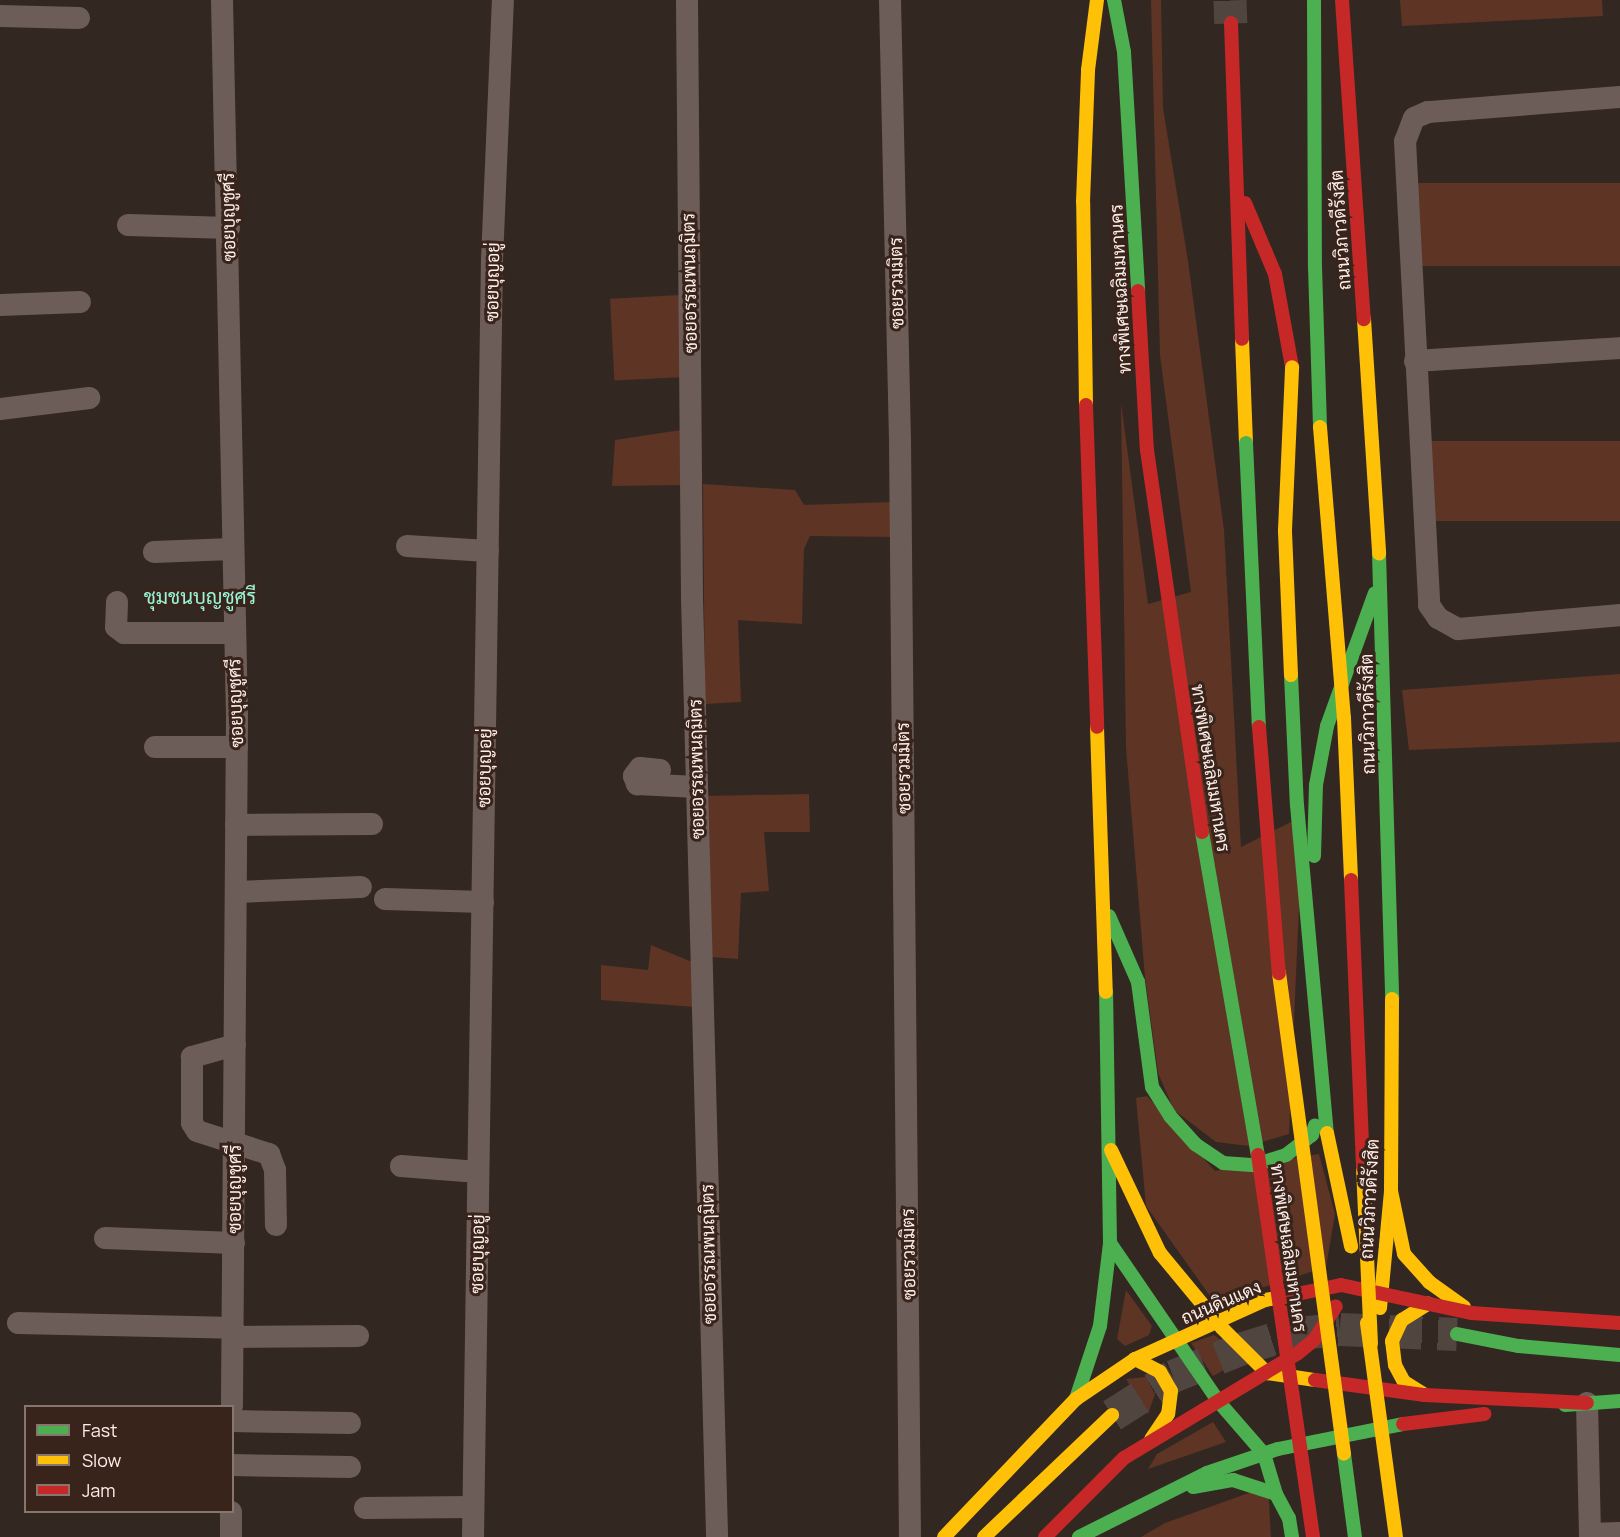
<!DOCTYPE html>
<meta charset="utf-8">
<style>
body{margin:0}
#map{position:relative;width:1620px;height:1537px;overflow:hidden;background:#332722;font-family:Manrope,Sarabun,sans-serif}
div>[style]{position:absolute}
.green>*{inset:0;background:#5e3425;transform-origin:0 0}
.primary-tunnel>*{height:33px;margin-top:-16.5px;transform-origin:0;background:repeating-linear-gradient(90deg,#514540 0 33px,transparent 0 49px)}
.highway-tunnel>*{height:33px;margin-top:-16.5px;transform-origin:0;background:repeating-linear-gradient(90deg,#514540 0 33px,transparent 0 49px)}
.street>*{height:22px;margin:-11px;padding:0 11px;transform-origin:11px;border-radius:11px;background:#6d5d58}
.fast>*{height:14px;margin:-7px;padding:0 7px;transform-origin:7px;border-radius:7px;background:#4caf50}
.slow>*{height:14px;margin:-7px;padding:0 7px;transform-origin:7px;border-radius:7px;background:#ffc107}
.jam>*{height:14px;margin:-7px;padding:0 7px;transform-origin:7px;border-radius:7px;background:#c62828}
.fast-bridge>*{height:14px;margin:-7px;padding:0 7px;transform-origin:7px;border-radius:7px;background:#4caf50}
.slow-bridge>*{height:14px;margin:-7px;padding:0 7px;transform-origin:7px;border-radius:7px;background:#ffc107}
.jam-bridge>*{height:14px;margin:-7px;padding:0 7px;transform-origin:7px;border-radius:7px;background:#c62828}
span{translate:-50% -50%;white-space:nowrap;text-align:center;line-height:1.15;-webkit-text-stroke:6px #39241c;paint-order:stroke}
.street-label{font-size:18px;color:#fdeee9}
.neighbourhood-label{font-size:20px;color:#98f6d8}
.legend{position:absolute;left:24px;top:1405px;width:210px;height:108px;box-sizing:border-box;background:#39241c;border:2px solid #87756e;margin:0;padding:8px 10px;list-style:none;font-size:18px;color:#fdeee9}
.legend li{display:flex;align-items:center;gap:12px;height:30px}
.legend b{width:30px;border:2px solid #87756e}
</style>
<div id="map">
<div class="green">
<i style="clip-path:polygon(1151px 0,1161px 0,1163px 108px,1188px 261px,1224px 530px,1241px 847px,1303px 816px,1289px 1134px,1249px 1146px,1216px 1142px,1174px 1110px,1158px 1073px,1145px 977px,1126px 748px,1121px 403px,1148px 604px,1191px 592px,1160px 355px)"></i>
<i style="clip-path:polygon(1400px 0,1602px 0,1603px 16px,1402px 26px)"></i>
<i style="left:1620px;top:183px;width:83px;height:211px;rotate:90deg"></i>
<i style="left:680px;top:295px;width:82px;height:70px;rotate:87deg"></i>
<i style="clip-path:polygon(681px 430px,685px 485px,612px 486px,615px 440px)"></i>
<i style="left:1620px;top:441px;width:80px;height:195px;rotate:90deg"></i>
<i style="clip-path:polygon(703px 484px,795px 490px,804px 505px,892px 502px,895px 537px,810px 536px,804px 549px,802px 624px,738px 620px,741px 702px,705px 704px)"></i>
<i style="clip-path:polygon(1620px 674px,1620px 742px,1409px 750px,1402px 690px)"></i>
<i style="clip-path:polygon(809px 794px,810px 832px,764px 832px,769px 891px,741px 893px,738px 959px,711px 957px,705px 796px)"></i>
<i style="clip-path:polygon(651px 945px,692px 962px,696px 1007px,601px 1000px,601px 965px,648px 970px)"></i>
<i style="clip-path:polygon(1147px 1096px,1215px 1171px,1319px 1154px,1335px 1214px,1326px 1267px,1215px 1303px,1146px 1206px,1136px 1098px)"></i>
<i style="clip-path:polygon(1126px 1290px,1152px 1326px,1149px 1335px,1125px 1346px,1117px 1339px)"></i>
<i style="clip-path:polygon(1214px 1335px,1245px 1358px,1213px 1376px,1191px 1343px)"></i>
<i style="clip-path:polygon(1146px 1377px,1155px 1394px,1148px 1414px,1126px 1379px)"></i>
<i style="clip-path:polygon(1213px 1422px,1226px 1442px,1148px 1469px,1157px 1454px)"></i>
<i style="clip-path:polygon(1268px 1486px,1271px 1537px,1141px 1537px,1165px 1523px)"></i>
</div>
<div class="primary-tunnel">
<i style="left:1112px;top:1415px;width:72px;rotate:-32.6deg"></i>
<i style="left:1173px;top:1376px;width:72px;rotate:-21.9deg"></i>
<i style="left:1240px;top:1349px;width:50px;rotate:-17.4deg"></i>
<i style="left:1288px;top:1334px;width:52px;rotate:-5.5deg"></i>
<i style="left:1340px;top:1329px;width:117px;rotate:2.4deg"></i>
</div>
<div class="highway-tunnel">
<i style="left:1230px;top:0;width:23px;rotate:88deg"></i>
</div>
<div class="street">
<i style="left:222px;top:0;width:716px;rotate:88.8deg"></i>
<i style="left:237px;top:716px;width:690px;rotate:90.42deg"></i>
<i style="left:687px;top:0;width:598px;rotate:89.52deg"></i>
<i style="left:692px;top:598px;width:939px;rotate:88.47deg"></i>
<i style="left:890px;top:0;width:440px;rotate:88.7deg"></i>
<i style="left:900px;top:440px;width:1097px;rotate:89.48deg"></i>
<i style="left:0;top:16px;width:79px;rotate:1.5deg"></i>
<i style="left:1620px;top:97px;width:193px;rotate:175.5deg"></i>
<i style="left:1428px;top:112px;width:15px;rotate:157deg"></i>
<i style="left:1414px;top:118px;width:25px;rotate:111deg"></i>
<i style="left:1405px;top:141px;width:465px;rotate:87deg"></i>
<i style="left:1429px;top:605px;width:16px;rotate:55deg"></i>
<i style="left:1438px;top:618px;width:23px;rotate:29deg"></i>
<i style="left:1458px;top:629px;width:163px;rotate:-4.9deg"></i>
<i style="left:128px;top:225px;width:101px;rotate:1.7deg"></i>
<i style="left:0;top:305px;width:80px;rotate:-2.1deg"></i>
<i style="left:1415px;top:361px;width:205px;rotate:-3.6deg"></i>
<i style="left:0;top:409px;width:90px;rotate:-7deg"></i>
<i style="left:407px;top:546px;width:81px;rotate:3.5deg"></i>
<i style="left:154px;top:552px;width:78px;rotate:-2.2deg"></i>
<i style="left:117px;top:602px;width:25px;rotate:92deg"></i>
<i style="left:116px;top:627px;width:10px;rotate:37deg"></i>
<i style="left:124px;top:633px;width:109px"></i>
<i style="left:155px;top:747px;width:82px"></i>
<i style="left:660px;top:770px;width:20px;rotate:-174deg"></i>
<i style="left:640px;top:768px;width:10px;rotate:127deg"></i>
<i style="left:634px;top:776px;width:9px;rotate:69deg"></i>
<i style="left:637px;top:784px;width:60px;rotate:2.9deg"></i>
<i style="left:236px;top:825px;width:136px;rotate:-0.4deg"></i>
<i style="left:236px;top:892px;width:125px;rotate:-2.3deg"></i>
<i style="left:385px;top:899px;width:98px;rotate:1.8deg"></i>
<i style="left:235px;top:1045px;width:45px;rotate:164.4deg"></i>
<i style="left:192px;top:1057px;width:66px;rotate:90deg"></i>
<i style="left:192px;top:1123px;width:9px;rotate:58deg"></i>
<i style="left:197px;top:1131px;width:76px;rotate:17.7deg"></i>
<i style="left:269px;top:1154px;width:17px;rotate:69deg"></i>
<i style="left:275px;top:1170px;width:55px;rotate:89deg"></i>
<i style="left:401px;top:1166px;width:77px;rotate:4.5deg"></i>
<i style="left:105px;top:1238px;width:129px;rotate:2.2deg"></i>
<i style="left:18px;top:1323px;width:215px;rotate:1.3deg"></i>
<i style="left:233px;top:1337px;width:125px;rotate:-0.5deg"></i>
<i style="left:1587px;top:1403px;width:134px;rotate:88.7deg"></i>
<i style="left:232px;top:1421px;width:118px;rotate:1deg"></i>
<i style="left:232px;top:1465px;width:118px;rotate:1deg"></i>
<i style="left:365px;top:1508px;width:108px;rotate:-0.5deg"></i>
<i style="left:1590px;top:1534px;width:30px;rotate:-2deg"></i>
<i style="left:231px;top:1537px;width:25px;rotate:-90deg"></i>
<i style="left:473px;top:1537px;width:1277px;rotate:-89.15deg"></i>
<i style="left:492px;top:260px;width:260px;rotate:-87.6deg"></i>
</div>
<div class="fast">
<i style="left:1114px;top:0;width:53px;rotate:79.1deg"></i>
<i style="left:1124px;top:52px;width:239px;rotate:86.6deg"></i>
<i style="left:1379px;top:554px;width:445px;rotate:88.3deg"></i>
<i style="left:1314px;top:856px;width:71px;rotate:-88.4deg"></i>
<i style="left:1316px;top:785px;width:60px;rotate:-79.4deg"></i>
<i style="left:1327px;top:726px;width:141px;rotate:-70.2deg"></i>
<i style="left:1109px;top:916px;width:72px;rotate:66.3deg"></i>
<i style="left:1138px;top:982px;width:106px;rotate:82.4deg"></i>
<i style="left:1152px;top:1087px;width:34px;rotate:58deg"></i>
<i style="left:1170px;top:1116px;width:38px;rotate:48deg"></i>
<i style="left:1195px;top:1144px;width:34px;rotate:34deg"></i>
<i style="left:1223px;top:1163px;width:32px;rotate:4deg"></i>
<i style="left:1255px;top:1165px;width:33px;rotate:-18deg"></i>
<i style="left:1286px;top:1155px;width:33px;rotate:-38deg"></i>
<i style="left:1312px;top:1135px;width:10px;rotate:-73deg"></i>
<i style="left:1110px;top:1243px;width:191px;rotate:55.6deg"></i>
<i style="left:1218px;top:1401px;width:70px;rotate:49deg"></i>
<i style="left:1264px;top:1454px;width:42px;rotate:73.3deg"></i>
<i style="left:1457px;top:1334px;width:63px;rotate:11deg"></i>
<i style="left:1519px;top:1346px;width:101px;rotate:5.1deg"></i>
<i style="left:1076px;top:1399px;width:77px;rotate:-71.8deg"></i>
<i style="left:1100px;top:1326px;width:84px;rotate:-83.1deg"></i>
<i style="left:1110px;top:1243px;width:251px;rotate:-90.9deg"></i>
<i style="left:1565px;top:1405px;width:55px;rotate:-4.2deg"></i>
<i style="left:1193px;top:1487px;width:41px;rotate:-9.9deg"></i>
<i style="left:1233px;top:1480px;width:45px;rotate:18deg"></i>
<i style="left:1276px;top:1494px;width:27px;rotate:62deg"></i>
<i style="left:1289px;top:1518px;width:19px;rotate:81deg"></i>
<i style="left:1079px;top:1537px;width:143px;rotate:-26.6deg"></i>
<i style="left:1207px;top:1473px;width:75px;rotate:-18.7deg"></i>
<i style="left:1278px;top:1449px;width:127px;rotate:-11.3deg"></i>
</div>
<div class="slow">
<i style="left:1364px;top:319px;width:235px;rotate:86.3deg"></i>
<i style="left:1242px;top:339px;width:104px;rotate:87.8deg"></i>
<i style="left:1086px;top:405px;width:203px;rotate:-90.8deg"></i>
<i style="left:1083px;top:202px;width:132px;rotate:-87.8deg"></i>
<i style="left:1088px;top:70px;width:71px;rotate:-82.7deg"></i>
<i style="left:1097px;top:727px;width:265px;rotate:88.1deg"></i>
<i style="left:1111px;top:1150px;width:114px;rotate:64.6deg"></i>
<i style="left:1160px;top:1253px;width:97px;rotate:50.4deg"></i>
<i style="left:1222px;top:1328px;width:64px;rotate:45deg"></i>
<i style="left:1267px;top:1373px;width:49px;rotate:8.3deg"></i>
<i style="left:1391px;top:1191px;width:64px;rotate:78.3deg"></i>
<i style="left:1404px;top:1254px;width:38px;rotate:48deg"></i>
<i style="left:1429px;top:1282px;width:43px;rotate:35.5deg"></i>
<i style="left:1380px;top:1308px;width:118px;rotate:-84.6deg"></i>
<i style="left:1391px;top:1191px;width:192px;rotate:-89.7deg"></i>
<i style="left:1135px;top:1359px;width:28px;rotate:27deg"></i>
<i style="left:1160px;top:1372px;width:22px;rotate:60deg"></i>
<i style="left:1171px;top:1391px;width:23px;rotate:97deg"></i>
<i style="left:1168px;top:1414px;width:30px;rotate:124deg"></i>
<i style="left:1425px;top:1395px;width:25px;rotate:-148deg"></i>
<i style="left:1404px;top:1382px;width:19px;rotate:-118deg"></i>
<i style="left:1395px;top:1365px;width:24px;rotate:-97deg"></i>
<i style="left:1392px;top:1341px;width:23px;rotate:-65deg"></i>
<i style="left:1402px;top:1320px;width:31px;rotate:-32deg"></i>
<i style="left:944px;top:1537px;width:191px;rotate:-46.3deg"></i>
<i style="left:1076px;top:1399px;width:71px;rotate:-34.1deg"></i>
<i style="left:1135px;top:1359px;width:143px;rotate:-24.4deg"></i>
<i style="left:1265px;top:1300px;width:22px;rotate:-10deg"></i>
<i style="left:984px;top:1537px;width:177px;rotate:-43.6deg"></i>
</div>
<div class="jam">
<i style="left:1342px;top:0;width:320px;rotate:86.1deg"></i>
<i style="left:1231px;top:23px;width:316px;rotate:88deg"></i>
<i style="left:1245px;top:203px;width:77px;rotate:67.1deg"></i>
<i style="left:1275px;top:274px;width:95px;rotate:79.6deg"></i>
<i style="left:1138px;top:291px;width:159px;rotate:86.8deg"></i>
<i style="left:1086px;top:405px;width:322px;rotate:88deg"></i>
<i style="left:1287px;top:1296px;width:55px;rotate:-11.5deg"></i>
<i style="left:1341px;top:1285px;width:134px;rotate:12.1deg"></i>
<i style="left:1472px;top:1313px;width:148px;rotate:3.9deg"></i>
<i style="left:1315px;top:1380px;width:111px;rotate:7.8deg"></i>
<i style="left:1425px;top:1395px;width:162px;rotate:2.8deg"></i>
<i style="left:1403px;top:1424px;width:82px;rotate:-7deg"></i>
<i style="left:1045px;top:1537px;width:112px;rotate:-45deg"></i>
<i style="left:1124px;top:1458px;width:203px;rotate:-31.1deg"></i>
<i style="left:1298px;top:1353px;width:21px;rotate:-39deg"></i>
<i style="left:1314px;top:1340px;width:40px;rotate:-57.1deg"></i>
</div>
<div class="fast-bridge">
<i style="left:1314px;top:0;width:267px;rotate:89.8deg"></i>
<i style="left:1315px;top:267px;width:160px;rotate:88.2deg"></i>
<i style="left:1246px;top:443px;width:284px;rotate:87.4deg"></i>
<i style="left:1291px;top:675px;width:130px;rotate:87.4deg"></i>
<i style="left:1297px;top:805px;width:329px;rotate:84.8deg"></i>
<i style="left:1202px;top:832px;width:328px;rotate:80.2deg"></i>
<i style="left:1344px;top:1454px;width:84px;rotate:82.5deg"></i>
</div>
<div class="slow-bridge">
<i style="left:1320px;top:427px;width:292px;rotate:85.3deg"></i>
<i style="left:1344px;top:718px;width:162px;rotate:87.5deg"></i>
<i style="left:1291px;top:675px;width:145px;rotate:-92.4deg"></i>
<i style="left:1285px;top:530px;width:163px;rotate:-87.5deg"></i>
<i style="left:1279px;top:973px;width:485px;rotate:82.3deg"></i>
<i style="left:1327px;top:1133px;width:116px;rotate:78deg"></i>
<i style="left:1363px;top:1168px;width:176px;rotate:87.4deg"></i>
<i style="left:1367px;top:1323px;width:216px;rotate:82.3deg"></i>
</div>
<div class="jam-bridge">
<i style="left:1147px;top:450px;width:386px;rotate:81.8deg"></i>
<i style="left:1259px;top:727px;width:247px;rotate:85.4deg"></i>
<i style="left:1351px;top:880px;width:288px;rotate:87.6deg"></i>
<i style="left:1258px;top:1155px;width:386px;rotate:81.8deg"></i>
</div>
<div class="street-label">
<span style="left:228px;top:217px;rotate:-91deg">ซอยบุญชูศรี</span>
<span style="left:1340px;top:230px;rotate:-94deg">ถนนวิภาวดีรังสิต</span>
<span style="left:492px;top:282px;rotate:-89deg">ซอยบุญอยู่</span>
<span style="left:689px;top:283px;rotate:-91deg">ซอยอรรณพนฤมิตร</span>
<span style="left:896px;top:283px;rotate:-91deg">ซอยรวมมิตร</span>
<span style="left:1120px;top:289px;rotate:-93deg">ทางพิเศษเฉลิมมหานคร</span>
<span style="left:235px;top:703px;rotate:-92deg">ซอยบุญชูศรี</span>
<span style="left:1367px;top:714px;rotate:-91deg">ถนนวิภาวดีรังสิต</span>
<span style="left:484px;top:768px;rotate:-89deg">ซอยบุญอยู่</span>
<span style="left:903px;top:768px;rotate:-91deg">ซอยรวมมิตร</span>
<span style="left:1211px;top:768px;rotate:81deg">ทางพิเศษเฉลิมมหานคร</span>
<span style="left:696px;top:769px;rotate:-91deg">ซอยอรรณพนฤมิตร</span>
<span style="left:234px;top:1189px;rotate:-90deg">ซอยบุญชูศรี</span>
<span style="left:1369px;top:1199px;rotate:-87deg">ถนนวิภาวดีรังสิต</span>
<span style="left:1289px;top:1248px;rotate:82deg">ทางพิเศษเฉลิมมหานคร</span>
<span style="left:477px;top:1254px;rotate:-89deg">ซอยบุญอยู่</span>
<span style="left:708px;top:1254px;rotate:-91deg">ซอยอรรณพนฤมิตร</span>
<span style="left:908px;top:1254px;rotate:-91deg">ซอยรวมมิตร</span>
<span style="left:1221px;top:1302px;rotate:-23deg">ถนนดินแดง</span>
</div>
<div class="neighbourhood-label">
<span style="left:200px;top:596px">ชุมชนบุญชูศรี</span>
</div>
<ul class="legend">
<li><b style="height:8px;background:#4caf50"></b>Fast</li>
<li><b style="height:8px;background:#ffc107"></b>Slow</li>
<li><b style="height:8px;background:#c62828"></b>Jam</li>
</ul>
</div>
